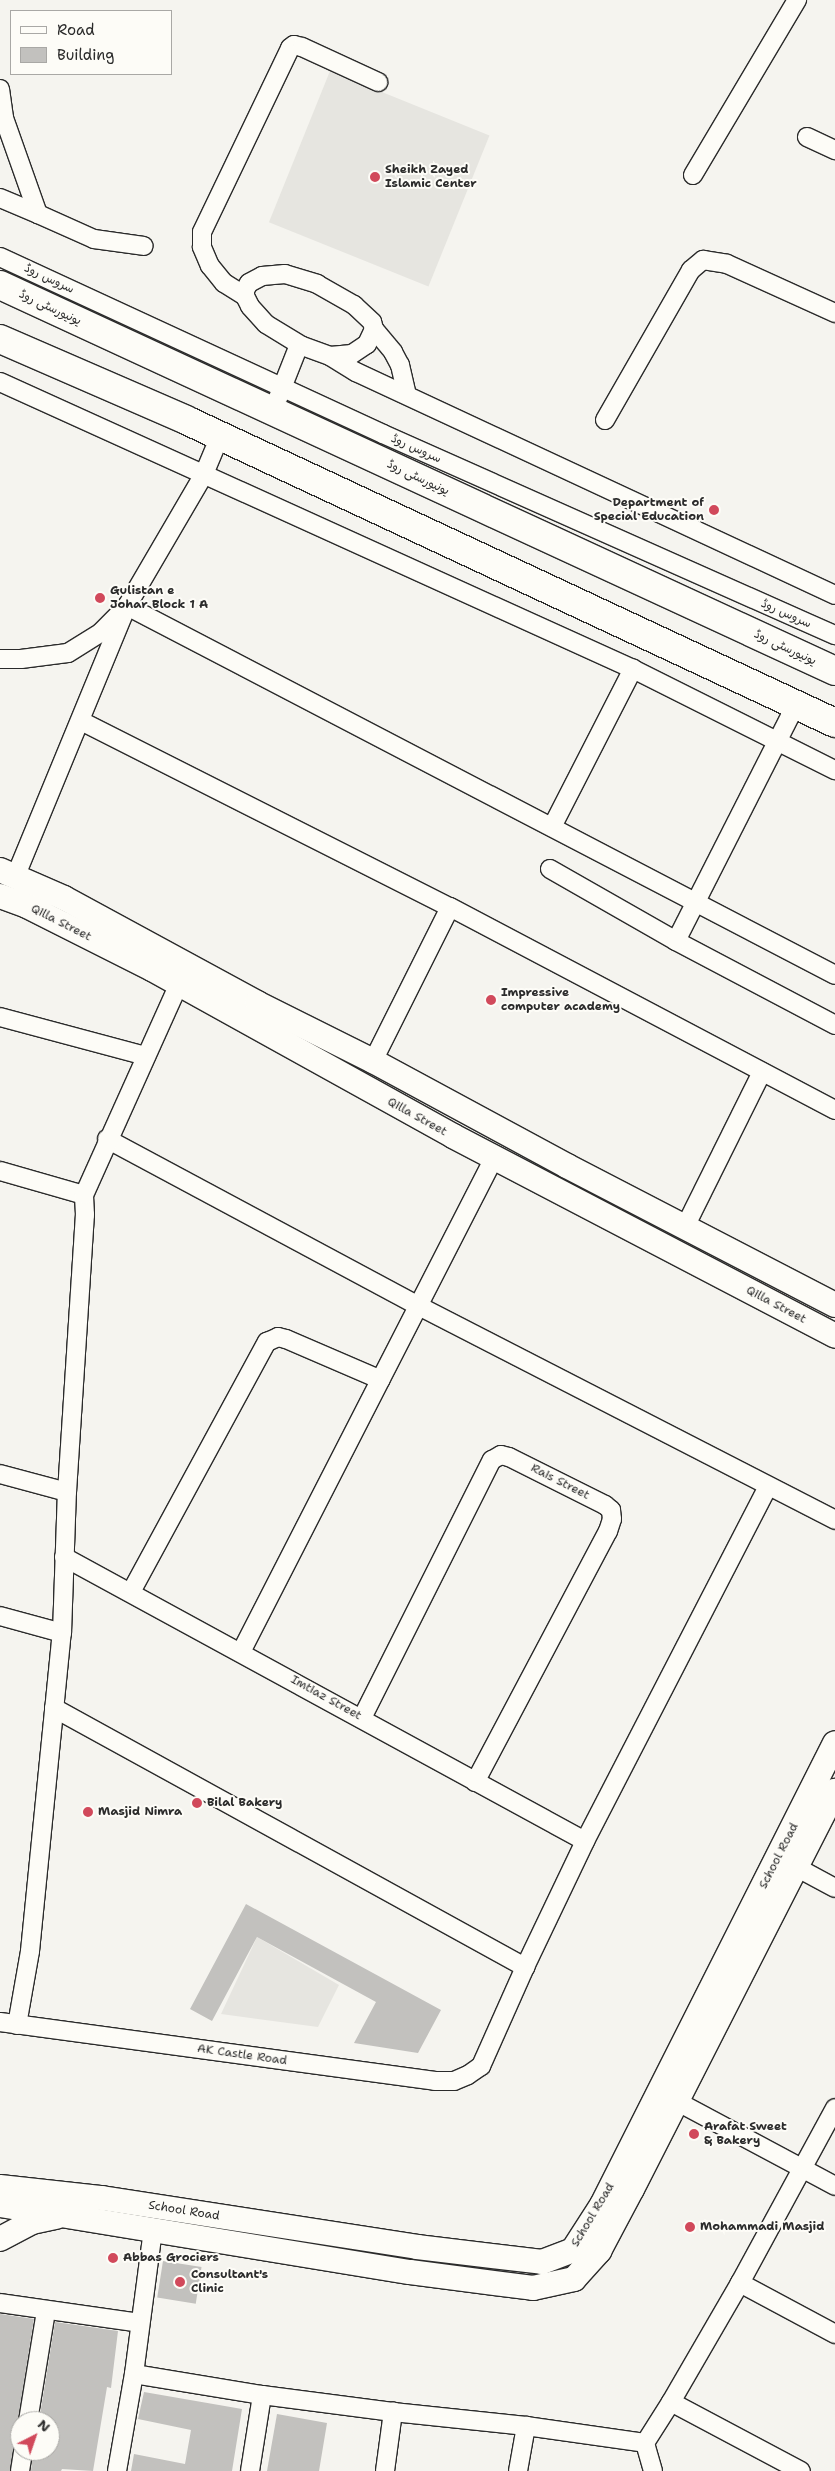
<!DOCTYPE html>
<meta charset="utf-8">
<style>
body{margin:0}
#map{position:relative;width:835px;height:2471px;overflow:hidden;background:#f5f4ef;font-family:"Shantell Sans","Playpen Sans Arabic",sans-serif}
div>[style]{position:absolute}
.built>*{inset:0;background:#e6e5e0;transform-origin:0 0}
.building>*{inset:0;background:#c2c1be;transform-origin:0 0}
.roads{filter:drop-shadow(1px 0 #2b2b2b) drop-shadow(-1px 0 #2b2b2b) drop-shadow(0 1px #2b2b2b) drop-shadow(0 -1px #2b2b2b)}
.street>*{height:18px;margin:-9px;padding:0 9px;transform-origin:9px;border-radius:9px;background:#fdfcf7}
.secondary>*{height:24px;margin:-12px;padding:0 12px;transform-origin:12px;border-radius:12px;background:#fdfcf7}
.primary>*{height:28px;margin:-14px;padding:0 14px;transform-origin:14px;border-radius:14px;background:#fdfcf7}
.dots>*{width:14px;height:14px;translate:-50% -50%;box-sizing:border-box;border:2px solid #fdfcf7;border-radius:50%}
span{translate:-50% -50%;white-space:nowrap;text-align:center;line-height:1.15;-webkit-text-stroke:4px #fdfcf7;paint-order:stroke}
.poi-label{font-size:12px;color:#2b2b2b;font-weight:700}
.left{translate:0 -50%;text-align:left}
.right{translate:-100% -50%;text-align:right}
.street-label{font-size:12px;color:#2b2b2b}
.legend{position:absolute;left:10px;top:10px;width:162px;height:65px;box-sizing:border-box;background:#fdfcf7;border:1px solid #a9a8a5;margin:0;padding:6px 9px;list-style:none;font-size:15px;color:#2b2b2b}
.legend li{display:flex;align-items:center;gap:10px;height:25px}
.legend b{width:25px;border:1px solid #a9a8a5}
.north{position:absolute;left:10px;top:2411px;width:50px;height:50px;box-sizing:border-box;background:#fdfcf7;border:1px solid #a9a8a5;border-radius:50%;rotate:41deg;font-size:14px;font-weight:700;line-height:20px;text-align:center;color:#2b2b2b}
.north::after{content:'';display:block;margin:auto;width:18px;height:22px;background:#d1495b;clip-path:polygon(50% 0,100% 100%,50% 72%,0 100%)}
</style>
<div id="map">
<div class="built">
<i style="left:330px;top:71px;width:172px;height:163px;rotate:22deg"></i>
<i style="clip-path:polygon(257px 1937px,339px 1985px,318px 2027px,221px 2014px)"></i>
</div>
<div class="building">
<i style="clip-path:polygon(246px 1904px,441px 2010px,418px 2053px,354px 2043px,376px 2002px,257px 1937px,212px 2021px,190px 2009px)"></i>
<i style="left:163px;top:2261px;width:39px;height:37px;rotate:9deg"></i>
<i style="clip-path:polygon(0 2314px,34px 2319px,10px 2471px,0 2471px)"></i>
<i style="clip-path:polygon(55px 2322px,118px 2331px,111px 2388px,107px 2387px,93px 2471px,62px 2469px,61px 2471px,31px 2471px,33px 2451px,50px 2451px,50px 2421px,39px 2421px)"></i>
<i style="clip-path:polygon(144px 2392px,242px 2409px,232px 2471px,131px 2471px,134px 2454px,185px 2464px,191px 2430px,138px 2419px)"></i>
<i style="clip-path:polygon(277px 2414px,327px 2423px,319px 2471px,267px 2471px)"></i>
</div>
<div class="roads">
<div class="street">
<i style="left:0;top:89px;width:29px;rotate:82deg"></i>
<i style="left:4px;top:118px;width:102px;rotate:70.5deg"></i>
<i style="left:38px;top:214px;width:61px;rotate:24.1deg"></i>
<i style="left:94px;top:239px;width:50px;rotate:8deg"></i>
<i style="left:807px;top:137px;width:31px;rotate:25deg"></i>
<i style="left:693px;top:175px;width:204px;rotate:-59.3deg"></i>
<i style="left:0;top:198px;width:41px;rotate:22.8deg"></i>
<i style="left:0;top:257px;width:422px;rotate:24.8deg"></i>
<i style="left:383px;top:434px;width:495px;rotate:24deg"></i>
<i style="left:285px;top:274px;width:34px;rotate:17deg"></i>
<i style="left:317px;top:284px;width:43px;rotate:29.6deg"></i>
<i style="left:354px;top:305px;width:25px;rotate:43deg"></i>
<i style="left:372px;top:322px;width:7px;rotate:74deg"></i>
<i style="left:374px;top:329px;width:17px;rotate:115deg"></i>
<i style="left:367px;top:344px;width:18px;rotate:146deg"></i>
<i style="left:352px;top:354px;width:22px;rotate:175deg"></i>
<i style="left:330px;top:356px;width:30px;rotate:-160deg"></i>
<i style="left:302px;top:346px;width:42px;rotate:-148.6deg"></i>
<i style="left:266px;top:324px;width:24px;rotate:-132deg"></i>
<i style="left:250px;top:306px;width:11px;rotate:-117deg"></i>
<i style="left:245px;top:296px;width:6px;rotate:-90deg"></i>
<i style="left:245px;top:290px;width:8px;rotate:-60deg"></i>
<i style="left:249px;top:283px;width:15px;rotate:-28deg"></i>
<i style="left:262px;top:276px;width:23px;rotate:-5deg"></i>
<i style="left:245px;top:296px;width:25px;rotate:-148deg"></i>
<i style="left:224px;top:283px;width:22px;rotate:-129deg"></i>
<i style="left:210px;top:266px;width:21px;rotate:-113deg"></i>
<i style="left:202px;top:247px;width:15px;rotate:-90deg"></i>
<i style="left:202px;top:232px;width:204px;rotate:-64.4deg"></i>
<i style="left:290px;top:48px;width:5px;rotate:-37deg"></i>
<i style="left:294px;top:45px;width:8px;rotate:14deg"></i>
<i style="left:302px;top:47px;width:84px;rotate:24.7deg"></i>
<i style="left:374px;top:329px;width:30px;rotate:50deg"></i>
<i style="left:393px;top:352px;width:15px;rotate:62deg"></i>
<i style="left:400px;top:365px;width:31px;rotate:77deg"></i>
<i style="left:330px;top:356px;width:31px;rotate:32deg"></i>
<i style="left:356px;top:372px;width:528px;rotate:24.96deg"></i>
<i style="left:0;top:382px;width:695px;rotate:24.39deg"></i>
<i style="left:633px;top:669px;width:226px;rotate:26.6deg"></i>
<i style="left:278px;top:398px;width:57px;rotate:-68.4deg"></i>
<i style="left:605px;top:420px;width:173px;rotate:-60.2deg"></i>
<i style="left:691px;top:270px;width:16px;rotate:-40deg"></i>
<i style="left:703px;top:260px;width:24px;rotate:9deg"></i>
<i style="left:727px;top:264px;width:119px;rotate:24.4deg"></i>
<i style="left:0;top:659px;width:21px"></i>
<i style="left:21px;top:659px;width:47px;rotate:-7.3deg"></i>
<i style="left:68px;top:653px;width:39px;rotate:-32deg"></i>
<i style="left:101px;top:632px;width:37px;rotate:-45deg"></i>
<i style="left:127px;top:606px;width:798px;rotate:27.53deg"></i>
<i style="left:81px;top:721px;width:413px;rotate:26.8deg"></i>
<i style="left:450px;top:907px;width:435px;rotate:27.8deg"></i>
<i style="left:552px;top:827px;width:178px;rotate:-62.9deg"></i>
<i style="left:550px;top:869px;width:145px;rotate:29.7deg"></i>
<i style="left:676px;top:941px;width:180px;rotate:27.8deg"></i>
<i style="left:16px;top:875px;width:291px;rotate:-67.6deg"></i>
<i style="left:127px;top:606px;width:153px;rotate:-59.7deg"></i>
<i style="left:204px;top:474px;width:41px;rotate:-67.2deg"></i>
<i style="left:676px;top:941px;width:266px;rotate:-63.1deg"></i>
<i style="left:0;top:1017px;width:151px;rotate:15deg"></i>
<i style="left:373px;top:1061px;width:172px;rotate:-63.4deg"></i>
<i style="left:107px;top:1139px;width:354px;rotate:28.2deg"></i>
<i style="left:419px;top:1306px;width:468px;rotate:27.2deg"></i>
<i style="left:0;top:1171px;width:87px;rotate:15.9deg"></i>
<i style="left:685px;top:1227px;width:173px;rotate:-63.6deg"></i>
<i style="left:0;top:1474px;width:69px;rotate:15deg"></i>
<i style="left:64px;top:1557px;width:593px;rotate:28.6deg"></i>
<i style="left:131px;top:1592px;width:285px;rotate:-61.5deg"></i>
<i style="left:267px;top:1342px;width:12px;rotate:-24deg"></i>
<i style="left:278px;top:1337px;width:8px;rotate:14deg"></i>
<i style="left:286px;top:1339px;width:103px;rotate:23.3deg"></i>
<i style="left:0;top:1616px;width:64px;rotate:15.3deg"></i>
<i style="left:241px;top:1652px;width:555px;rotate:-62.88deg"></i>
<i style="left:54px;top:1708px;width:538px;rotate:28.81deg"></i>
<i style="left:362px;top:1718px;width:289px;rotate:-63.3deg"></i>
<i style="left:492px;top:1460px;width:10px;rotate:-29deg"></i>
<i style="left:501px;top:1455px;width:8px;rotate:14deg"></i>
<i style="left:509px;top:1457px;width:107px;rotate:26.6deg"></i>
<i style="left:605px;top:1505px;width:8px;rotate:40deg"></i>
<i style="left:611px;top:1510px;width:9px;rotate:84deg"></i>
<i style="left:612px;top:1519px;width:13px;rotate:108deg"></i>
<i style="left:608px;top:1531px;width:284px;rotate:117.9deg"></i>
<i style="left:796px;top:1867px;width:44px;rotate:28.3deg"></i>
<i style="left:0;top:2022px;width:439px;rotate:7.7deg"></i>
<i style="left:435px;top:2081px;width:19px"></i>
<i style="left:454px;top:2081px;width:15px;rotate:-23deg"></i>
<i style="left:468px;top:2075px;width:16px;rotate:-35deg"></i>
<i style="left:481px;top:2066px;width:108px;rotate:-66deg"></i>
<i style="left:525px;top:1967px;width:140px;rotate:-64.5deg"></i>
<i style="left:585px;top:1841px;width:399px;rotate:-62.7deg"></i>
<i style="left:17px;top:2025px;width:75px;rotate:-80deg"></i>
<i style="left:30px;top:1951px;width:320px;rotate:-84.3deg"></i>
<i style="left:62px;top:1633px;width:141px;rotate:-88deg"></i>
<i style="left:67px;top:1492px;width:278px;rotate:-86.3deg"></i>
<i style="left:85px;top:1215px;width:20px;rotate:-93deg"></i>
<i style="left:84px;top:1195px;width:231px;rotate:-65.8deg"></i>
<i style="left:678px;top:2102px;width:178px;rotate:28.1deg"></i>
<i style="left:740px;top:2283px;width:108px;rotate:28.2deg"></i>
<i style="left:0;top:2303px;width:141px;rotate:8.1deg"></i>
<i style="left:134px;top:2374px;width:130px;rotate:9.3deg"></i>
<i style="left:262px;top:2395px;width:132px;rotate:7.4deg"></i>
<i style="left:393px;top:2412px;width:134px;rotate:6deg"></i>
<i style="left:526px;top:2426px;width:120px;rotate:8.1deg"></i>
<i style="left:671px;top:2402px;width:147px;rotate:28deg"></i>
<i style="left:28px;top:2421px;width:111px;rotate:-80.7deg"></i>
<i style="left:20px;top:2471px;width:20px;rotate:-81deg"></i>
<i style="left:117px;top:2471px;width:98px;rotate:-80.1deg"></i>
<i style="left:134px;top:2374px;width:145px;rotate:-82.5deg"></i>
<i style="left:250px;top:2471px;width:77px;rotate:-81deg"></i>
<i style="left:385px;top:2471px;width:60px;rotate:-82.3deg"></i>
<i style="left:518px;top:2471px;width:46px;rotate:-79.9deg"></i>
<i style="left:653px;top:2471px;width:29px;rotate:-106deg"></i>
<i style="left:645px;top:2443px;width:49px;rotate:-57.6deg"></i>
<i style="left:671px;top:2402px;width:138px;rotate:-59.9deg"></i>
<i style="left:740px;top:2283px;width:199px;rotate:-61.5deg"></i>
</div>
<div class="secondary">
<i style="left:0;top:870px;width:70px;rotate:23.6deg"></i>
<i style="left:64px;top:898px;width:220px;rotate:28.5deg"></i>
<i style="left:257px;top:1003px;width:130px;rotate:26.6deg"></i>
<i style="left:373px;top:1061px;width:221px;rotate:28.4deg"></i>
<i style="left:567px;top:1166px;width:302px;rotate:27.4deg"></i>
<i style="left:0;top:896px;width:29px;rotate:20deg"></i>
<i style="left:27px;top:906px;width:140px;rotate:26.7deg"></i>
<i style="left:152px;top:969px;width:344px;rotate:29deg"></i>
<i style="left:453px;top:1136px;width:431px;rotate:27.6deg"></i>
<i style="left:0;top:2187px;width:103px;rotate:6.2deg"></i>
<i style="left:102px;top:2198px;width:319px;rotate:8.8deg"></i>
<i style="left:417px;top:2247px;width:126px;rotate:6.8deg"></i>
<i style="left:542px;top:2262px;width:33px;rotate:-21deg"></i>
<i style="left:573px;top:2250px;width:54px;rotate:-57.2deg"></i>
<i style="left:602px;top:2205px;width:517px;rotate:-63.24deg"></i>
<i style="left:0;top:2205px;width:415px;rotate:9.3deg"></i>
<i style="left:410px;top:2272px;width:124px;rotate:7.4deg"></i>
<i style="left:533px;top:2288px;width:42px;rotate:-12.4deg"></i>
<i style="left:574px;top:2279px;width:38px;rotate:-48deg"></i>
<i style="left:599px;top:2251px;width:70px;rotate:-62deg"></i>
<i style="left:632px;top:2189px;width:447px;rotate:-63deg"></i>
<i style="left:0;top:2239px;width:36px;rotate:-28deg"></i>
<i style="left:32px;top:2222px;width:25px;rotate:-12deg"></i>
</div>
<div class="primary">
<i style="left:0;top:285px;width:920px;rotate:24.81deg"></i>
<i style="left:0;top:339px;width:203px;rotate:23.5deg"></i>
<i style="left:186px;top:420px;width:716px;rotate:25.03deg"></i>
</div>
</div>
<div class="dots">
<i style="left:375px;top:177px;background:#d1495b"></i>
<i style="left:714px;top:510px;background:#d1495b"></i>
<i style="left:100px;top:598px;background:#d1495b"></i>
<i style="left:491px;top:1000px;background:#d1495b"></i>
<i style="left:197px;top:1803px;background:#d1495b"></i>
<i style="left:88px;top:1812px;background:#d1495b"></i>
<i style="left:694px;top:2134px;background:#d1495b"></i>
<i style="left:690px;top:2227px;background:#d1495b"></i>
<i style="left:113px;top:2258px;background:#d1495b"></i>
<i style="left:180px;top:2282px;background:#d1495b"></i>
</div>
<div class="poi-label">
<span class="left" style="left:385px;top:177px">Sheikh Zayed<br>Islamic Center</span>
<span class="right" style="left:704px;top:510px">Department of<br>Special Education</span>
<span class="left" style="left:110px;top:598px">Gulistan e<br>Johar Block 1 A</span>
<span class="left" style="left:501px;top:1000px">Impressive<br>computer academy</span>
<span class="left" style="left:207px;top:1803px">Bilal Bakery</span>
<span class="left" style="left:98px;top:1812px">Masjid Nimra</span>
<span class="left" style="left:704px;top:2134px">Arafat Sweet<br>&amp; Bakery</span>
<span class="left" style="left:700px;top:2227px">Mohammadi Masjid</span>
<span class="left" style="left:123px;top:2258px">Abbas Grociers</span>
<span class="left" style="left:191px;top:2282px">Consultant's<br>Clinic</span>
</div>
<div class="street-label">
<span style="left:49px;top:279px;rotate:25deg">سروس روڈ</span>
<span style="left:50px;top:308px;rotate:25deg">یونیورسٹی روڈ</span>
<span style="left:416px;top:449px;rotate:24deg">سروس روڈ</span>
<span style="left:418px;top:478px;rotate:25deg">یونیورسٹی روڈ</span>
<span style="left:786px;top:614px;rotate:24deg">سروس روڈ</span>
<span style="left:785px;top:648px;rotate:25deg">یونیورسٹی روڈ</span>
<span style="left:61px;top:923px;rotate:27deg">Qilla Street</span>
<span style="left:417px;top:1117px;rotate:29deg">Qilla Street</span>
<span style="left:776px;top:1305px;rotate:28deg">Qilla Street</span>
<span style="left:560px;top:1482px;rotate:27deg">Rais Street</span>
<span style="left:326px;top:1698px;rotate:29deg">Imtiaz Street</span>
<span style="left:779px;top:1856px;rotate:-63deg">School Road</span>
<span style="left:242px;top:2055px;rotate:8deg">AK Castle Road</span>
<span style="left:184px;top:2211px;rotate:9deg">School Road</span>
<span style="left:593px;top:2215px;rotate:-59deg">School Road</span>
</div>
<ul class="legend">
<li><b style="height:6px;background:#fdfcf7"></b>Road</li>
<li><b style="height:14px;background:#c2c1be"></b>Building</li>
</ul>
<div class="north">N</div>
</div>
